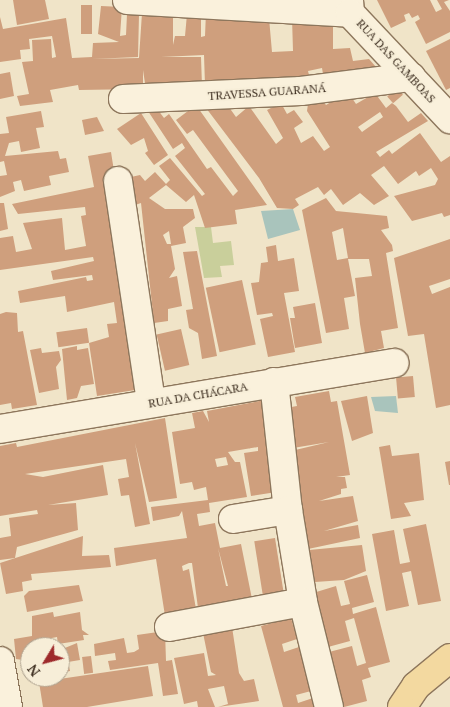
<!DOCTYPE html>
<meta charset="utf-8">
<style>
body{margin:0}
#map{position:relative;width:450px;height:707px;overflow:hidden;background:#f0e4c8;font-family:"PT Serif",serif}
div>[style]{position:absolute}
.green>*{inset:0;background:#c9cf9b}
.water>*{inset:0;background:#a9c4bc}
.building>*{inset:0;background:#cf9f7d;transform-origin:0 0}
.roads{filter:drop-shadow(1px 0 #8d765c) drop-shadow(-1px 0 #8d765c) drop-shadow(0 1px #8d765c) drop-shadow(0 -1px #8d765c)}
.minor>*{height:28px;margin:-14px;padding:0 14px;transform-origin:14px;border-radius:14px;background:#faf1dc}
.major>*{height:28px;margin:-14px;padding:0 14px;transform-origin:14px;border-radius:14px;background:#f3d9a0}
span{translate:-50% -50%;white-space:nowrap;text-align:center;line-height:1.15;-webkit-text-stroke:4px #f7eed8;paint-order:stroke}
.street-label{font-size:12px;color:#3d2e20}
.north{position:absolute;left:20px;top:637px;width:50px;height:50px;box-sizing:border-box;background:#f7eed8;border:1px solid #ada18e;border-radius:50%;rotate:233deg;font-size:14px;font-weight:700;line-height:20px;text-align:center;color:#3d2e20}
.north::after{content:'';display:block;margin:auto;width:18px;height:22px;background:#9e2a2b;clip-path:polygon(50% 0,100% 100%,50% 72%,0 100%)}
</style>
<div id="map">
<div class="green">
<i style="clip-path:polygon(195px 227px,211px 227px,213px 243px,231px 241px,234px 265px,220px 266px,222px 277px,204px 278px)"></i>
</div>
<div class="water">
<i style="clip-path:polygon(293px 209px,300px 230px,268px 239px,261px 211px)"></i>
<i style="clip-path:polygon(396px 396px,398px 413px,375px 411px,371px 397px)"></i>
</div>
<div class="building">
<i style="clip-path:polygon(13px 0,45px 0,49px 19px,17px 25px)"></i>
<i style="clip-path:polygon(377px 0,430px 0,436px 12px,442px 9px,437px 0,449px 0,444px 2px,450px 11px,450px 32px,426px 44px,415px 22px,420px 19px,418px 15px,412px 18px,409px 13px,404px 15px,406px 21px,391px 28px)"></i>
<i style="left:81px;top:5px;width:11px;height:29px"></i>
<i style="clip-path:polygon(101px 6px,122px 7px,120px 36px,126px 35px,127px 14px,139px 15px,138px 57px,92px 59px,139px 58px,142px 13px,173px 16px,173px 45px,175px 36px,185px 36px,187px 14px,201px 14px,201px 37px,205px 36px,206px 12px,237px 14px,237px 20px,269px 18px,272px 52px,293px 51px,292px 18px,333px 23px,333px 49px,350px 48px,353px 61px,369px 59px,383px 75px,324px 80px,322px 68px,308px 71px,311px 83px,205px 85px,204px 55px,161px 57px,201px 57px,202px 86px,146px 90px,143px 70px,143px 89px,79px 90px,78px 85px,50px 90px,53px 102px,20px 106px,17px 96px,29px 94px,22px 62px,33px 61px,32px 40px,51px 39px,52px 58px,56px 57px,52px 36px,29px 39px,30px 49px,20px 50px,21px 59px,0 62px,0 17px,3px 29px,66px 18px,72px 58px,92px 57px,93px 43px,119px 42px,98px 34px)"></i>
<i style="clip-path:polygon(450px 39px,450px 88px,446px 90px,426px 51px)"></i>
<i style="clip-path:polygon(10px 72px,14px 96px,0 99px,0 74px)"></i>
<i style="left:397px;top:88px;width:9px;height:13px;rotate:49deg"></i>
<i style="clip-path:polygon(evenodd,348px 92px,356px 104px,375px 93px,386px 108px,392px 103px,396px 106px,408px 122px,421px 113px,428px 121px,376px 152px,380px 157px,389px 150px,392px 154px,420px 133px,441px 162px,450px 156px,450px 215px,444px 217px,442px 213px,412px 221px,394px 196px,435px 185px,438px 179px,431px 168px,419px 176px,416px 171px,398px 184px,384px 166px,371px 175px,389px 196px,374px 205px,360px 193px,343px 205px,331px 189px,324px 195px,318px 187px,295px 199px,299px 205px,293px 209px,277px 208px,259px 178px,203px 104px,226px 103px,236px 117px,249px 106px,276px 144px,283px 138px,267px 110px,281px 103px,287px 114px,294px 110px,303px 122px,294px 128px,301px 143px,313px 136px,324px 151px,330px 147px,307px 111px,308px 104px,322px 100px,326px 105px,348px 92px,380px 112px,383px 117px,362px 132px,358px 127px,380px 112px)"></i>
<i style="clip-path:polygon(evenodd,196px 105px,267px 205px,235px 210px,237px 224px,205px 228px,194px 195px,186px 202px,166px 185px,149px 198px,165px 209px,193px 209px,195px 218px,183px 227px,186px 243px,171px 246px,175px 269px,169px 278px,177px 276px,182px 306px,168px 309px,168px 321px,154px 323px,141px 203px,135px 205px,131px 177px,140px 175px,145px 181px,155px 172px,166px 184px,170px 180px,159px 166px,170px 158px,202px 196px,205px 194px,175px 156px,185px 148px,182px 143px,173px 149px,146px 108px,155px 106px,164px 118px,169px 114px,207px 169px,211px 167px,233px 196px,238px 191px,193px 130px,187px 134px,176px 120px,196px 105px,169px 231px,171px 244px,167px 244px,163px 235px,169px 231px)"></i>
<i style="clip-path:polygon(41px 111px,44px 127px,36px 128px,40px 148px,21px 152px,19px 141px,9px 143px,5px 156px,58px 151px,60px 159px,66px 158px,69px 172px,49px 176px,51px 185px,24px 191px,21px 180px,13px 182px,15px 191px,0 197px,0 176px,7px 175px,4px 161px,0 162px,0 134px,9px 133px,6px 117px)"></i>
<i style="clip-path:polygon(141px 113px,168px 155px,154px 165px,145px 153px,148px 151px,144px 138px,131px 145px,117px 129px)"></i>
<i style="clip-path:polygon(97px 117px,104px 131px,85px 135px,82px 120px)"></i>
<i style="clip-path:polygon(111px 152px,148px 388px,97px 396px,89px 343px,109px 337px,107px 324px,117px 323px,114px 302px,67px 312px,65px 296px,20px 303px,18px 291px,86px 277px,87px 281px,93px 280px,92px 275px,53px 280px,51px 271px,94px 261px,93px 257px,0 270px,0 238px,13px 236px,16px 252px,32px 249px,23px 223px,62px 218px,65px 250px,86px 246px,81px 216px,86px 215px,85px 207px,18px 214px,12px 204px,94px 187px,88px 156px)"></i>
<i style="clip-path:polygon(evenodd,326px 198px,336px 211px,387px 216px,389px 228px,381px 230px,392px 245px,393px 251px,386px 253px,398px 328px,381px 331px,384px 348px,365px 353px,360px 324px,355px 278px,372px 276px,369px 259px,348px 259px,355px 296px,344px 298px,349px 329px,326px 333px,302px 210px,326px 198px,343px 228px,348px 258px,337px 260px,332px 232px,343px 228px)"></i>
<i style="clip-path:polygon(0 203px,4px 203px,8px 229px,0 231px)"></i>
<i style="clip-path:polygon(450px 239px,450px 279px,429px 286px,432px 294px,450px 287px,450px 405px,436px 408px,424px 334px,408px 336px,394px 258px)"></i>
<i style="clip-path:polygon(276px 245px,278px 261px,294px 258px,299px 291px,284px 293px,295px 352px,268px 357px,260px 319px,273px 316px,272px 313px,257px 315px,251px 283px,259px 282px,261px 263px,268px 262px,266px 247px)"></i>
<i style="clip-path:polygon(197px 251px,217px 356px,202px 359px,198px 333px,189px 328px,186px 310px,193px 309px,183px 252px)"></i>
<i style="left:242px;top:280px;width:66px;height:37px;rotate:78deg"></i>
<i style="clip-path:polygon(315px 303px,322px 343px,295px 348px,290px 318px,295px 318px,293px 307px)"></i>
<i style="clip-path:polygon(6px 312px,17px 313px,18px 332px,23px 331px,37px 405px,12px 409px,11px 403px,0 405px,0 314px)"></i>
<i style="left:87px;top:328px;width:15px;height:31px;rotate:82deg"></i>
<i style="left:181px;top:329px;width:37px;height:25px;rotate:77deg"></i>
<i style="clip-path:polygon(77px 346px,77px 350px,88px 348px,94px 384px,81px 386px,77px 398px,67px 400px,62px 349px)"></i>
<i style="clip-path:polygon(41px 348px,42px 353px,59px 351px,61px 360px,56px 367px,59px 389px,39px 393px,30px 350px)"></i>
<i style="left:413px;top:376px;width:21px;height:17px;rotate:85deg"></i>
<i style="clip-path:polygon(329px 391px,331px 402px,337px 401px,350px 475px,336px 477px,345px 477px,347px 488px,341px 489px,341px 494px,319px 501px,353px 496px,358px 521px,324px 531px,358px 525px,360px 538px,308px 549px,291px 451px,329px 442px,287px 449px,280px 409px,297px 406px,295px 397px)"></i>
<i style="clip-path:polygon(367px 396px,373px 433px,352px 441px,341px 401px)"></i>
<i style="clip-path:polygon(evenodd,265px 400px,283px 491px,251px 496px,244px 453px,258px 451px,258px 447px,228px 452px,235px 462px,240px 462px,247px 497px,209px 503px,210px 512px,197px 514px,199px 526px,215px 523px,220px 548px,241px 544px,253px 604px,198px 608px,192px 563px,189px 563px,182px 566px,183px 571px,189px 569px,196px 609px,166px 622px,156px 559px,116px 566px,114px 548px,187px 538px,182px 511px,179px 516px,153px 521px,151px 507px,208px 500px,206px 487px,194px 490px,192px 482px,180px 484px,172px 432px,195px 428px,192px 413px,203px 411px,209px 422px,207px 411px,265px 400px,226px 457px,228px 465px,217px 467px,215px 459px,226px 457px,265px 400px,218px 548px,228px 586px,226px 586px,218px 548px)"></i>
<i style="clip-path:polygon(165px 418px,177px 498px,149px 502px,135px 443px,150px 524px,135px 527px,129px 495px,121px 496px,118px 479px,129px 477px,126px 459px,25px 474px,43px 477px,103px 465px,108px 495px,48px 505px,76px 503px,78px 530px,17px 547px,15px 558px,0 560px,0 538px,11px 536px,9px 518px,38px 514px,37px 510px,0 516px,0 446px,16px 443px,17px 447px)"></i>
<i style="clip-path:polygon(390px 445px,392px 456px,419px 453px,424px 500px,404px 503px,411px 516px,391px 519px,379px 447px)"></i>
<i style="clip-path:polygon(450px 461px,450px 485px,449px 485px,445px 462px)"></i>
<i style="clip-path:polygon(426px 524px,441px 601px,418px 605px,411px 571px,402px 573px,409px 606px,386px 611px,372px 534px,394px 530px,400px 564px,410px 562px,403px 529px)"></i>
<i style="clip-path:polygon(83px 536px,82px 556px,109px 555px,111px 567px,31px 574px,32px 580px,22px 582px,23px 591px,6px 594px,0 563px)"></i>
<i style="left:275px;top:538px;width:61px;height:21px;rotate:81deg"></i>
<i style="clip-path:polygon(362px 545px,366px 571px,344px 580px,315px 582px,309px 550px)"></i>
<i style="clip-path:polygon(367px 575px,374px 602px,352px 608px,353px 614px,376px 607px,390px 662px,368px 668px,371px 677px,362px 680px,367px 701px,344px 707px,329px 652px,352px 646px,357px 666px,366px 663px,354px 618px,345px 621px,350px 641px,328px 647px,313px 593px,336px 586px,341px 606px,350px 604px,344px 581px)"></i>
<i style="clip-path:polygon(79px 585px,83px 601px,27px 612px,24px 596px,29px 591px)"></i>
<i style="clip-path:polygon(53px 612px,54px 617px,80px 612px,82px 630px,89px 635px,83px 635px,84px 640px,58px 644px,57px 637px,36px 641px,37px 647px,30px 647px,30px 661px,16px 659px,14px 639px,32px 636px,32px 616px)"></i>
<i style="clip-path:polygon(291px 618px,297px 639px,282px 644px,284px 652px,299px 647px,311px 691px,296px 695px,298px 703px,313px 698px,315px 707px,283px 707px,261px 626px)"></i>
<i style="clip-path:polygon(232px 627px,239px 673px,244px 681px,254px 679px,259px 701px,218px 707px,228px 704px,224px 686px,208px 689px,215px 707px,198px 707px,197px 701px,184px 704px,174px 658px,204px 653px,208px 676px,216px 675px,211px 672px,203px 633px)"></i>
<i style="clip-path:polygon(165px 631px,166px 661px,172px 660px,178px 694px,163px 696px,158px 663px,110px 670px,108px 661px,116px 660px,115px 653px,95px 656px,94px 644px,124px 638px,127px 653px,134px 652px,139px 649px,137px 635px)"></i>
<i style="clip-path:polygon(77px 643px,80px 660px,68px 662px,70px 671px,60px 673px,60px 650px)"></i>
<i style="left:91px;top:656px;width:17px;height:9px;rotate:83deg"></i>
<i style="clip-path:polygon(148px 666px,153px 696px,87px 707px,43px 707px,39px 682px)"></i>
</div>
<div class="roads">
<div class="minor">
<i style="left:127px;top:0;width:223px;rotate:3.3deg"></i>
<i style="left:349px;top:0;width:13px;rotate:86deg"></i>
<i style="left:350px;top:13px;width:146px;rotate:46.7deg"></i>
<i style="left:123px;top:99px;width:178px;rotate:-2.6deg"></i>
<i style="left:301px;top:91px;width:111px;rotate:-7.3deg"></i>
<i style="left:118px;top:181px;width:224px;rotate:81.5deg"></i>
<i style="left:274px;top:382px;width:129px;rotate:83.8deg"></i>
<i style="left:0;top:429px;width:400px;rotate:-9.5deg"></i>
<i style="left:233px;top:519px;width:56px;rotate:-9.3deg"></i>
<i style="left:288px;top:510px;width:93px;rotate:80.7deg"></i>
<i style="left:303px;top:602px;width:108px;rotate:76.1deg"></i>
<i style="left:169px;top:627px;width:136px;rotate:-10.6deg"></i>
<i style="left:0;top:661px;width:47px;rotate:80.1deg"></i>
</div>
<div class="major">
<i style="left:402px;top:707px;width:25px;rotate:-56deg"></i>
<i style="left:416px;top:686px;width:44px;rotate:-39.5deg"></i>
</div>
</div>
<div class="street-label">
<span style="left:396px;top:61px;rotate:47deg">RUA DAS GAMBOAS</span>
<span style="left:267px;top:92px;rotate:-4deg">TRAVESSA GUARANÁ</span>
<span style="left:198px;top:395px;rotate:-10deg">RUA DA CHÁCARA</span>
</div>
<div class="north">N</div>
</div>
